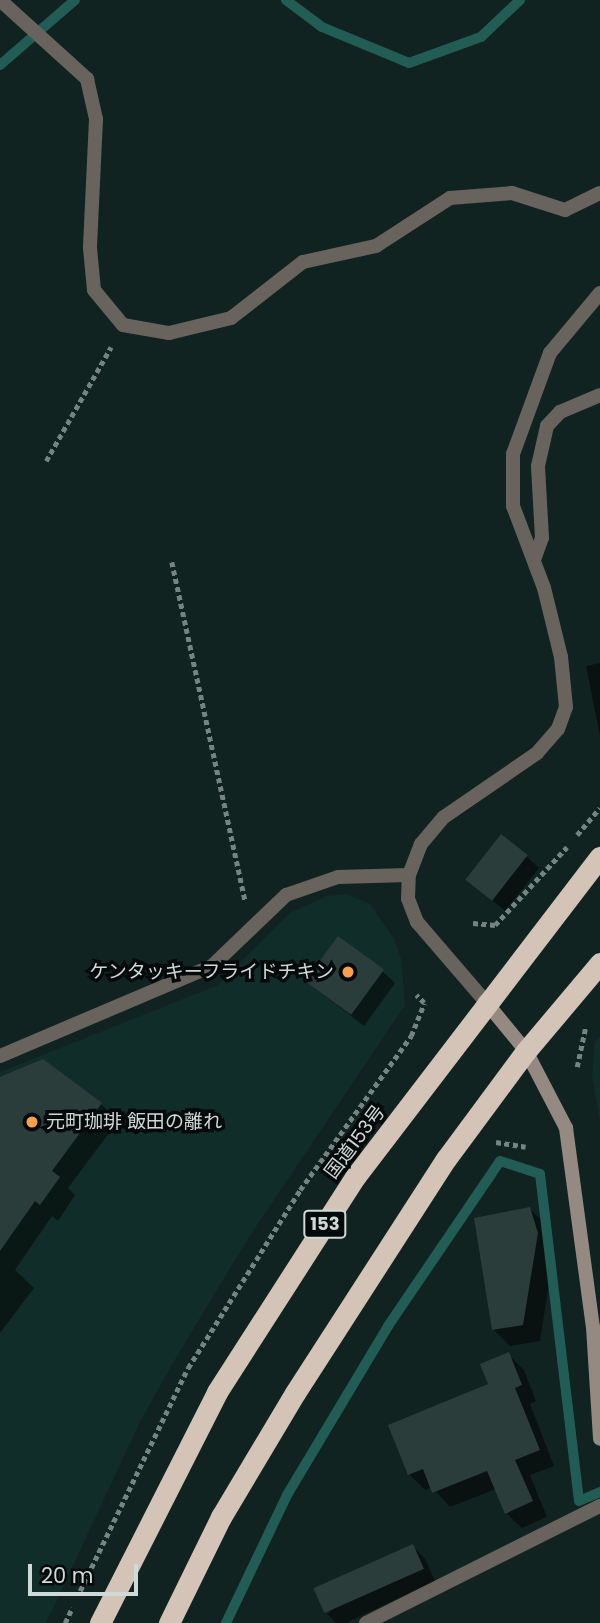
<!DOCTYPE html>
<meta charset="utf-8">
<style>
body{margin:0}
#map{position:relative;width:600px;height:1623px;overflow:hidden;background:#112320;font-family:Poppins,"Noto Sans JP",sans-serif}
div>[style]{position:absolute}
.built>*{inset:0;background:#112d29}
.shadow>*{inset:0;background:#0007}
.stream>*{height:10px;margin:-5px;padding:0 5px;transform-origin:5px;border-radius:5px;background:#225d55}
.building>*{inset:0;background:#2b3d3a;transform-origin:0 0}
.path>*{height:4.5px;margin-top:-2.25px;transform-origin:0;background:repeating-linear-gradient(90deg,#758381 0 5px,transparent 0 8.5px)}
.street>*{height:14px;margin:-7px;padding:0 7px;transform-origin:7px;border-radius:7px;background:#69635e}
.secondary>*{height:14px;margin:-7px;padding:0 7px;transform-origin:7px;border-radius:7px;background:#948a82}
.highway>*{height:21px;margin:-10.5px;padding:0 10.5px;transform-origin:10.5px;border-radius:10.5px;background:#d4c4b7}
.dots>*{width:19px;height:19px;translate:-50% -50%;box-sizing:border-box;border:4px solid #040a09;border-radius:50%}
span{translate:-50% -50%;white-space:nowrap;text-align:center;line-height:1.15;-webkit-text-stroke:7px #040a09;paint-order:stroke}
.shield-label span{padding:2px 5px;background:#040a09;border:2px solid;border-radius:5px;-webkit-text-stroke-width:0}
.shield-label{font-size:18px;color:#cfdad8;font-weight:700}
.poi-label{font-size:19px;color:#cfdad8}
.right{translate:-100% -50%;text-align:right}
.left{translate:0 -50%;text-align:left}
.street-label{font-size:19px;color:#cfdad8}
.scale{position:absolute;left:28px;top:1564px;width:110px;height:32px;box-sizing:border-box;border:4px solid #cfdad8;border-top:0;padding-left:9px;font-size:21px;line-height:24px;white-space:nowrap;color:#cfdad8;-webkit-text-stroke:5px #040a09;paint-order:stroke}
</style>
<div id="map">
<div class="built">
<i style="clip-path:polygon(347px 894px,370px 904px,394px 939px,401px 959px,405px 1005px,247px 1240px,174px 1361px,140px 1422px,46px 1623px,0 1623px,0 1072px,218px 985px,290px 913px,327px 896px)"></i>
<i style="clip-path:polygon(600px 1036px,600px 1121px,592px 1075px,595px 1042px)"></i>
</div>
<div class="shadow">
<i style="clip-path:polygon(600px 663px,600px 736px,586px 666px)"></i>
<i style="clip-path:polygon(526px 856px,539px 868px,505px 911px,467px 879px)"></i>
<i style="clip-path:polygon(382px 971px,395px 983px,364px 1026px,306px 981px)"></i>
<i style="clip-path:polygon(0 1079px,101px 1104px,118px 1121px,68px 1188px,75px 1195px,58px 1221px,52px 1216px,15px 1270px,34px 1288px,0 1333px)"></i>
<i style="clip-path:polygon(530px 1209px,547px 1226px,554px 1251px,540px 1341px,510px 1346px,493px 1329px)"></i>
<i style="clip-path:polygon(508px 1354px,524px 1370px,536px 1401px,530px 1404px,554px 1466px,530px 1475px,547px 1517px,522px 1528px,506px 1513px,496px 1489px,450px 1507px,432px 1487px,425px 1490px,409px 1474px,490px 1385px)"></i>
<i style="clip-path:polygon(413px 1546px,425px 1559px,435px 1581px,346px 1623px,336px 1623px,327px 1614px)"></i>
</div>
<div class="stream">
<i style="left:286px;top:0;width:45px;rotate:36.9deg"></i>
<i style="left:322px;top:27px;width:94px;rotate:22.5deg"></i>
<i style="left:409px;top:63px;width:77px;rotate:-19.9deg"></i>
<i style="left:481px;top:37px;width:54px;rotate:-43.5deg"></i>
<i style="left:0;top:65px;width:99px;rotate:-40.9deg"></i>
<i style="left:226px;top:1623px;width:142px;rotate:-64.5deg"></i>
<i style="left:287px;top:1495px;width:197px;rotate:-59.1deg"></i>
<i style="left:388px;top:1326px;width:199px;rotate:-55.8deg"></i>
<i style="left:500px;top:1161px;width:42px;rotate:18deg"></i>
<i style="left:540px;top:1174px;width:329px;rotate:83.2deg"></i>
<i style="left:579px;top:1501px;width:23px;rotate:-23deg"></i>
</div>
<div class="building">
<i style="left:501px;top:834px;width:34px;height:58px;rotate:38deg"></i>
<i style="left:338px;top:936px;width:57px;height:56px;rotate:36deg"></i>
<i style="clip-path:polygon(43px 1059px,102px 1103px,52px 1171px,60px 1177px,40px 1205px,35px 1201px,0 1251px,0 1077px)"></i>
<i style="clip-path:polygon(530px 1207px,538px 1233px,523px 1325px,492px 1330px,474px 1218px)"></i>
<i style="clip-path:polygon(509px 1352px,522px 1385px,515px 1388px,540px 1450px,515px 1460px,533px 1501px,505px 1514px,487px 1471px,432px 1493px,423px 1469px,408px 1475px,388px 1425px,488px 1384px,480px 1364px)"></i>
<i style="left:413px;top:1544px;width:27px;height:109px;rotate:66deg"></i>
</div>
<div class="path">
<i style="left:46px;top:461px;width:131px;rotate:-60.3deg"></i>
<i style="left:172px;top:562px;width:346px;rotate:77.8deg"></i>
<i style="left:577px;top:835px;width:35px;rotate:-50deg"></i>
<i style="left:473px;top:923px;width:22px;rotate:5deg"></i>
<i style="left:495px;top:925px;width:106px;rotate:-47.3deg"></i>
<i style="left:577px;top:1067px;width:40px;rotate:-78deg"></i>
<i style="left:496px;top:1142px;width:30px;rotate:9deg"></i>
<i style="left:80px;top:1591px;width:248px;rotate:-64.2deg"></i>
<i style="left:188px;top:1368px;width:210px;rotate:-57.8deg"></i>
<i style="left:300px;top:1190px;width:190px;rotate:-54.2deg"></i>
<i style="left:411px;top:1036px;width:35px;rotate:-68deg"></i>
<i style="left:424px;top:1003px;width:11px;rotate:-135deg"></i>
<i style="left:65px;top:1623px;width:17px;rotate:-65deg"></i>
</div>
<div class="street">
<i style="left:0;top:0;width:118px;rotate:42.2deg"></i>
<i style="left:87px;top:79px;width:41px;rotate:77.3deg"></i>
<i style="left:96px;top:119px;width:129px;rotate:92.7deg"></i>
<i style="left:90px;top:248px;width:42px;rotate:84.6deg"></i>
<i style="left:94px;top:290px;width:45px;rotate:50.4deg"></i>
<i style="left:123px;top:325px;width:47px;rotate:9.9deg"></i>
<i style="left:169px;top:333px;width:64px;rotate:-13.6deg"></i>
<i style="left:231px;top:318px;width:91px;rotate:-37.9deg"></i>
<i style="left:303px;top:262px;width:75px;rotate:-12.4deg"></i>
<i style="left:376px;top:246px;width:88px;rotate:-33deg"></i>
<i style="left:450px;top:198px;width:62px;rotate:-4.6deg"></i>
<i style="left:512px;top:193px;width:56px;rotate:17.8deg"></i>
<i style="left:565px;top:210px;width:39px;rotate:-26deg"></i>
<i style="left:535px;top:557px;width:20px;rotate:-70deg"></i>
<i style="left:542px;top:538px;width:72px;rotate:-93.2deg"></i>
<i style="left:538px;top:466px;width:41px;rotate:-77.3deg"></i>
<i style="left:547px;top:426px;width:19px;rotate:-47deg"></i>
<i style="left:560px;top:412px;width:43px;rotate:-23deg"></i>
<i style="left:485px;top:1001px;width:104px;rotate:-130.7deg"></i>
<i style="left:417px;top:922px;width:25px;rotate:-111deg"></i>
<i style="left:408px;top:899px;width:24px;rotate:-88deg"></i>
<i style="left:409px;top:875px;width:33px;rotate:-69deg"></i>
<i style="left:421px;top:844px;width:35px;rotate:-50deg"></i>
<i style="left:444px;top:817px;width:113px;rotate:-34.5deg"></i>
<i style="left:537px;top:753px;width:32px;rotate:-49deg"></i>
<i style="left:558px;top:729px;width:23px;rotate:-70deg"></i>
<i style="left:566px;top:707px;width:50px;rotate:-95.7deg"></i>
<i style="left:561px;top:657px;width:71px;rotate:-103.8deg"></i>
<i style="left:544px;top:588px;width:88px;rotate:-110.7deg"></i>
<i style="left:513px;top:506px;width:52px;rotate:-90deg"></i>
<i style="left:513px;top:454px;width:108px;rotate:-69.9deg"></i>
<i style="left:550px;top:353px;width:78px;rotate:-50.2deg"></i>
<i style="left:0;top:1056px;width:230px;rotate:-23deg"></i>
<i style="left:212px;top:966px;width:103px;rotate:-43.8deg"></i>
<i style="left:286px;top:895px;width:55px;rotate:-19.1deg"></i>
<i style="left:338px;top:877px;width:71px;rotate:-1.6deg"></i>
<i style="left:366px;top:1623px;width:262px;rotate:-26.6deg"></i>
</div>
<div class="secondary">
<i style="left:485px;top:1001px;width:65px;rotate:50.6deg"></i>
<i style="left:526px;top:1051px;width:87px;rotate:62.5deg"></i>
<i style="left:566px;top:1128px;width:201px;rotate:82.3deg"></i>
<i style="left:593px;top:1327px;width:112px;rotate:86.4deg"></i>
</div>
<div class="highway">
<i style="left:100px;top:1623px;width:259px;rotate:-63.1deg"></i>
<i style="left:217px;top:1392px;width:255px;rotate:-57.3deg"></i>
<i style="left:355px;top:1177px;width:403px;rotate:-52.6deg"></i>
<i style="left:169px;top:1623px;width:118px;rotate:-63.9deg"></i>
<i style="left:221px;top:1517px;width:144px;rotate:-59.2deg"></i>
<i style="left:295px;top:1393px;width:278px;rotate:-57.2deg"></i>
<i style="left:446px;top:1159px;width:134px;rotate:-53.5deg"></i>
<i style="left:526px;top:1051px;width:115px;rotate:-49.9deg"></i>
</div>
<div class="dots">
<i style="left:348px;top:972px;background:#f9a04d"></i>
<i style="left:32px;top:1122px;background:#f9a04d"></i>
</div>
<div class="shield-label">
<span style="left:325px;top:1224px">153</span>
</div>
<div class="poi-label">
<span class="right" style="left:334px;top:972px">ケンタッキーフライドチキン</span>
<span class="left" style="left:46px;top:1122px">元町珈琲 飯田の離れ</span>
</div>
<div class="street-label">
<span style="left:355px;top:1142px;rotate:-53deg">国道153号</span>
</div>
<div class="scale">20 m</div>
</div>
